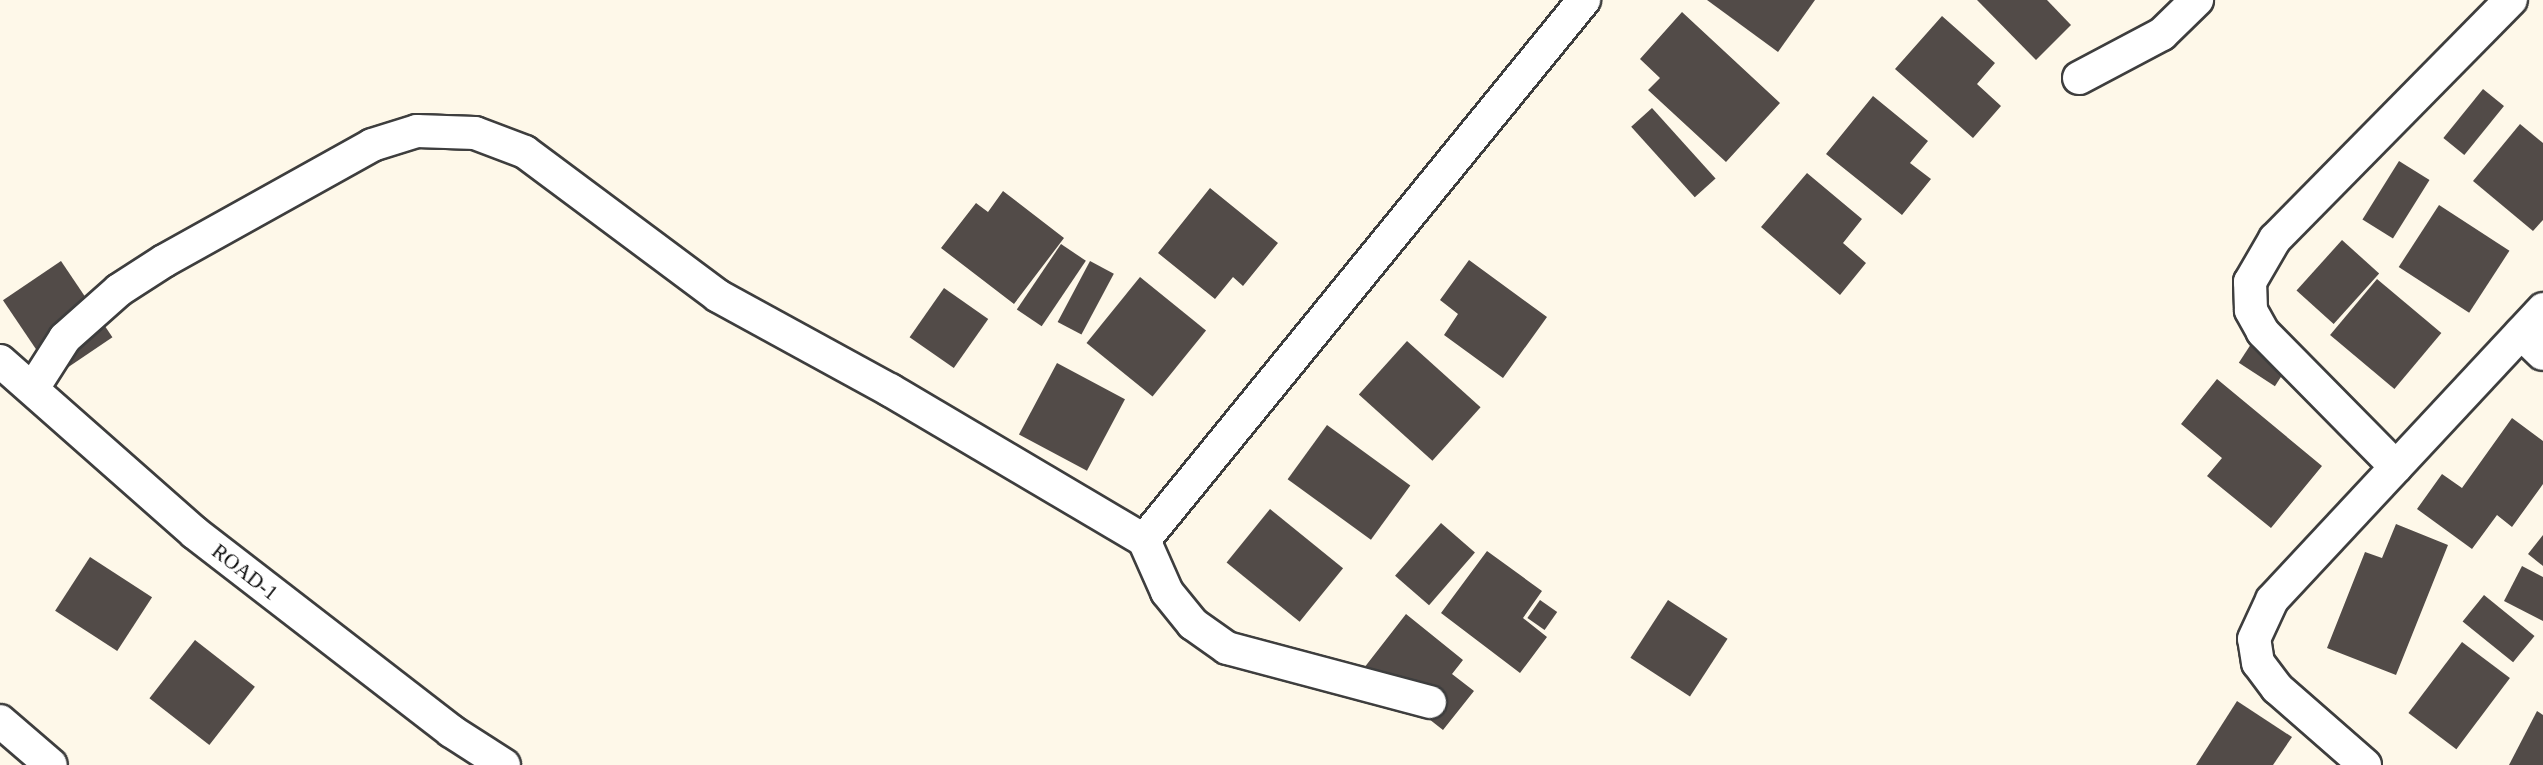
<!DOCTYPE html>
<style>
body{margin:0}
#map{position:relative;width:2543px;height:765px;overflow:hidden;background:#fef8e9;font-family:"Times New Roman",serif}
div>[style]{position:absolute}
.building>*{inset:0;background:#524b48;transform-origin:0 0}
.roads{filter:drop-shadow(2px 0 #3e3e3e) drop-shadow(-2px 0 #3e3e3e) drop-shadow(0 2px #3e3e3e) drop-shadow(0 -2px #3e3e3e)}
.minor>*{height:32px;margin:-16px;padding:0 16px;transform-origin:16px;border-radius:16px;background:#fff}
span{translate:-50% -50%;white-space:nowrap;text-align:center;line-height:1.15;-webkit-text-stroke:7px #fff;paint-order:stroke}
.street-label{font-size:21px;color:#0b0b0b}
</style>
<div id="map">
<div class="building">
<i style="clip-path:polygon(1707px 0,1815px 0,1778px 52px)"></i>
<i style="clip-path:polygon(1977px 0,2047px 0,2071px 25px,2036px 60px)"></i>
<i style="clip-path:polygon(1682px 12px,1780px 103px,1726px 162px,1648px 90px,1660px 78px,1640px 59px)"></i>
<i style="clip-path:polygon(1942px 16px,1995px 63px,1977px 84px,2001px 106px,1973px 138px,1895px 69px)"></i>
<i style="left:2483px;top:89px;width:27px;height:63px;rotate:39deg"></i>
<i style="clip-path:polygon(1873px 96px,1928px 141px,1910px 163px,1931px 179px,1902px 215px,1826px 154px)"></i>
<i style="left:1652px;top:108px;width:95px;height:28px;rotate:48deg"></i>
<i style="clip-path:polygon(2520px 124px,2543px 143px,2543px 220px,2533px 231px,2473px 181px)"></i>
<i style="left:2399px;top:161px;width:36px;height:69px;rotate:32deg"></i>
<i style="clip-path:polygon(1807px 173px,1862px 219px,1843px 243px,1866px 263px,1840px 295px,1761px 227px)"></i>
<i style="clip-path:polygon(1210px 188px,1278px 243px,1243px 286px,1233px 277px,1215px 299px,1158px 253px)"></i>
<i style="clip-path:polygon(1003px 191px,1064px 238px,1014px 304px,941px 248px,976px 203px,988px 212px)"></i>
<i style="left:2439px;top:205px;width:84px;height:74px;rotate:33deg"></i>
<i style="left:2342px;top:240px;width:50px;height:68px;rotate:42deg"></i>
<i style="left:1061px;top:244px;width:30px;height:79px;rotate:34deg"></i>
<i style="clip-path:polygon(1469px 260px,1547px 317px,1503px 378px,1444px 335px,1458px 314px,1440px 300px)"></i>
<i style="left:61px;top:261px;width:92px;height:70px;rotate:56deg"></i>
<i style="left:1090px;top:261px;width:27px;height:69px;rotate:28deg"></i>
<i style="left:1140px;top:277px;width:85px;height:85px;rotate:39deg"></i>
<i style="left:2377px;top:279px;width:84px;height:73px;rotate:40deg"></i>
<i style="left:944px;top:288px;width:54px;height:60px;rotate:35deg"></i>
<i style="left:1407px;top:341px;width:99px;height:72px;rotate:42deg"></i>
<i style="left:2253px;top:341px;width:43px;height:26px;rotate:33deg"></i>
<i style="left:1057px;top:363px;width:77px;height:81px;rotate:28deg"></i>
<i style="clip-path:polygon(2217px 379px,2322px 466px,2271px 528px,2207px 476px,2222px 458px,2181px 424px)"></i>
<i style="clip-path:polygon(2512px 418px,2543px 441px,2543px 484px,2512px 527px,2497px 515px,2472px 549px,2417px 509px,2442px 474px,2462px 488px)"></i>
<i style="left:1327px;top:425px;width:103px;height:67px;rotate:36deg"></i>
<i style="left:1270px;top:509px;width:94px;height:69px;rotate:39deg"></i>
<i style="left:1441px;top:523px;width:45px;height:70px;rotate:41deg"></i>
<i style="clip-path:polygon(2396px 524px,2448px 545px,2396px 675px,2327px 648px,2365px 552px,2382px 558px)"></i>
<i style="clip-path:polygon(2543px 535px,2543px 566px,2528px 554px)"></i>
<i style="clip-path:polygon(1487px 551px,1542px 591px,1523px 618px,1547px 637px,1520px 673px,1441px 613px)"></i>
<i style="left:90px;top:557px;width:74px;height:64px;rotate:33deg"></i>
<i style="clip-path:polygon(2522px 566px,2543px 577px,2543px 621px,2504px 601px)"></i>
<i style="left:2484px;top:595px;width:65px;height:34px;rotate:39deg"></i>
<i style="left:1540px;top:600px;width:21px;height:22px;rotate:35deg"></i>
<i style="left:1668px;top:600px;width:71px;height:69px;rotate:33deg"></i>
<i style="clip-path:polygon(1406px 614px,1463px 660px,1452px 674px,1474px 691px,1443px 730px,1364px 668px)"></i>
<i style="left:195px;top:640px;width:76px;height:74px;rotate:38deg"></i>
<i style="left:2462px;top:642px;width:60px;height:89px;rotate:37deg"></i>
<i style="clip-path:polygon(2237px 701px,2292px 737px,2273px 765px,2196px 765px)"></i>
<i style="clip-path:polygon(2537px 711px,2543px 715px,2543px 765px,2509px 765px)"></i>
</div>
<div class="roads">
<div class="minor">
<i style="left:2079px;top:78px;width:94px;rotate:-27.9deg"></i>
<i style="left:2162px;top:34px;width:49px;rotate:-44.2deg"></i>
<i style="left:2521px;top:333px;width:30px;rotate:44deg"></i>
<i style="left:0;top:361px;width:260px;rotate:41.4deg"></i>
<i style="left:195px;top:533px;width:324px;rotate:37.7deg"></i>
<i style="left:451px;top:731px;width:63px;rotate:32.7deg"></i>
<i style="left:37px;top:382px;width:52px;rotate:-57.5deg"></i>
<i style="left:65px;top:338px;width:72px;rotate:-41.6deg"></i>
<i style="left:119px;top:290px;width:54px;rotate:-32.8deg"></i>
<i style="left:164px;top:261px;width:238px;rotate:-29.1deg"></i>
<i style="left:372px;top:145px;width:47px;rotate:-17.3deg"></i>
<i style="left:417px;top:131px;width:58px;rotate:2deg"></i>
<i style="left:475px;top:133px;width:53px;rotate:20.8deg"></i>
<i style="left:525px;top:152px;width:241px;rotate:36.7deg"></i>
<i style="left:718px;top:296px;width:196px;rotate:28.7deg"></i>
<i style="left:890px;top:390px;width:295px;rotate:30.6deg"></i>
<i style="left:1144px;top:540px;width:57px;rotate:66.1deg"></i>
<i style="left:1167px;top:592px;width:41px;rotate:50.9deg"></i>
<i style="left:1193px;top:624px;width:42px;rotate:35.2deg"></i>
<i style="left:1227px;top:648px;width:210px;rotate:14.9deg"></i>
<i style="left:2396px;top:467px;width:190px;rotate:-134.6deg"></i>
<i style="left:2263px;top:332px;width:25px;rotate:-119deg"></i>
<i style="left:2251px;top:310px;width:28px;rotate:-92deg"></i>
<i style="left:2250px;top:282px;width:50px;rotate:-59.8deg"></i>
<i style="left:2275px;top:239px;width:336px;rotate:-45.4deg"></i>
<i style="left:1144px;top:540px;width:697px;rotate:-50.83deg"></i>
<i style="left:0;top:721px;width:67px;rotate:40.8deg"></i>
<i style="left:2365px;top:765px;width:117px;rotate:-138.8deg"></i>
<i style="left:2277px;top:688px;width:31px;rotate:-127deg"></i>
<i style="left:2258px;top:663px;width:24px;rotate:-99deg"></i>
<i style="left:2254px;top:639px;width:43px;rotate:-65.2deg"></i>
<i style="left:2272px;top:600px;width:398px;rotate:-47deg"></i>
</div>
</div>
<div class="street-label">
<span style="left:245px;top:572px;rotate:38deg">ROAD-1</span>
</div>
</div>
